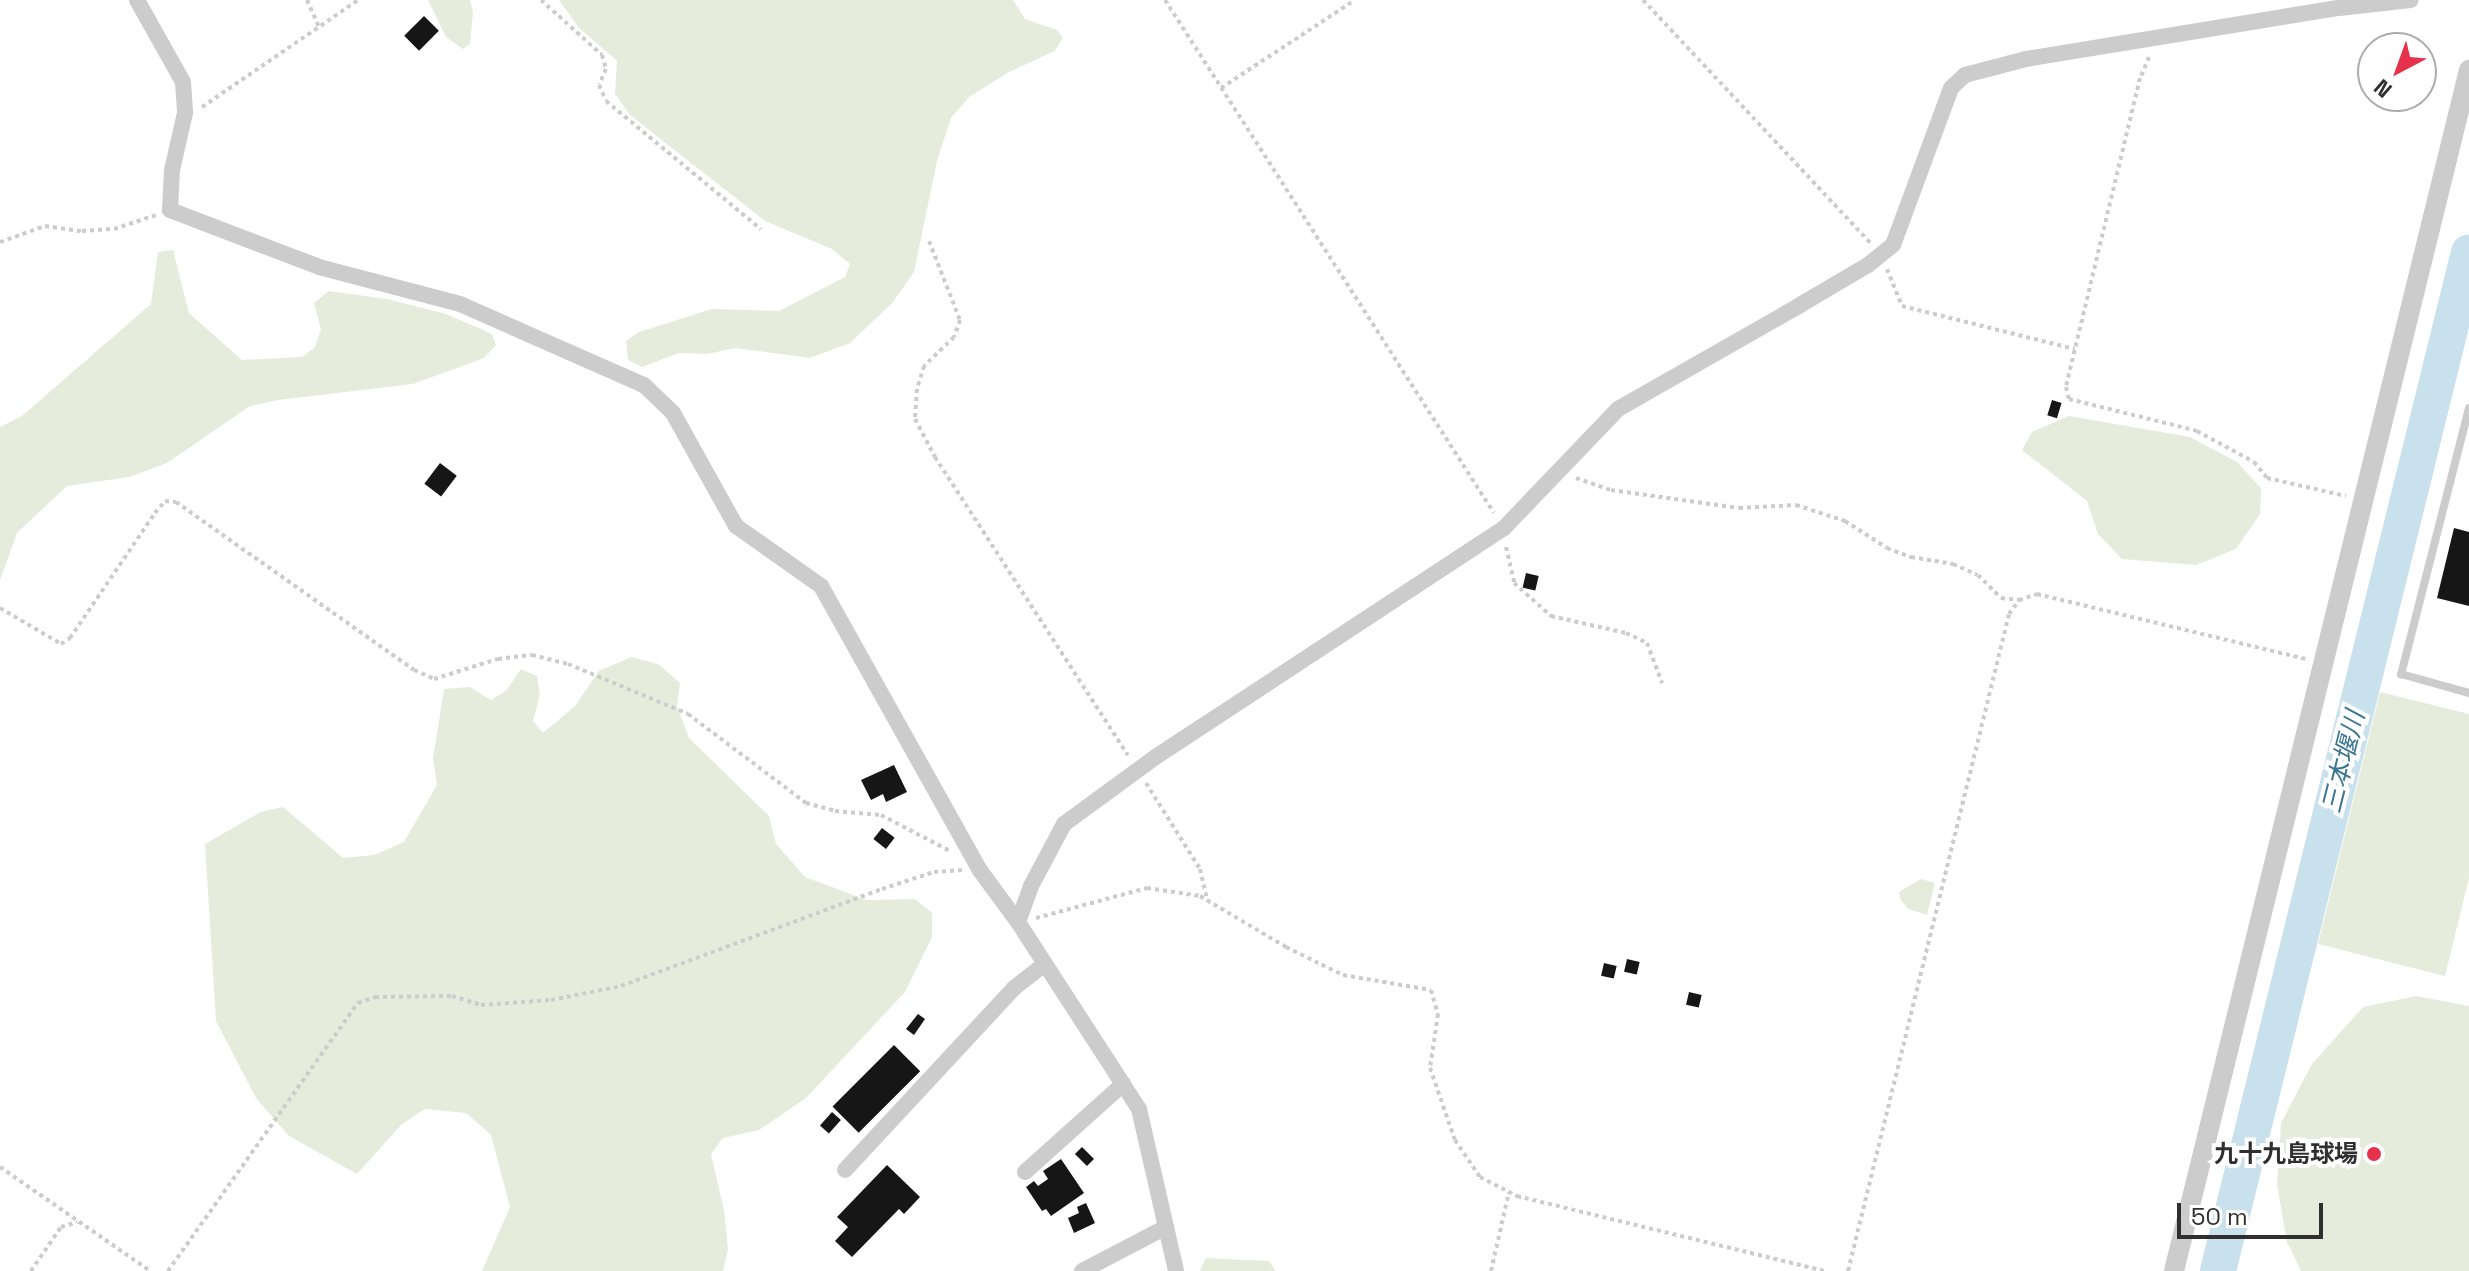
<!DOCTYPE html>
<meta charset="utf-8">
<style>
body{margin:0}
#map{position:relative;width:2469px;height:1271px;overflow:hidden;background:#fff;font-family:"Space Grotesk","Noto Sans JP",sans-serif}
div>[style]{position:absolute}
.green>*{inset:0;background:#e6ecdc}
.river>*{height:36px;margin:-18px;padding:0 18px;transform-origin:18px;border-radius:18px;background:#c9e1ec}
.building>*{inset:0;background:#161616;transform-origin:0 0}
.path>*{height:4px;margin-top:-2px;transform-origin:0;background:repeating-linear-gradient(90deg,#ccc 0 4px,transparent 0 8px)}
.service>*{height:8px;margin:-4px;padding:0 4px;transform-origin:4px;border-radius:4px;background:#ccc}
.minor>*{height:16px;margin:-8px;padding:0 8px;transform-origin:8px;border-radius:8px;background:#ccc}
.tertiary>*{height:20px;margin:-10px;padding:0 10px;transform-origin:10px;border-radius:10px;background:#ccc}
.dots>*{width:22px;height:22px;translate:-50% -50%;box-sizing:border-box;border:4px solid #fff;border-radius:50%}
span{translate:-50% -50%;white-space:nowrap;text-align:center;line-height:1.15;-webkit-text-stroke:8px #fff;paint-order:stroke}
.poi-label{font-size:24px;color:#2f2f2f;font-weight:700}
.right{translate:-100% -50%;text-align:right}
.water-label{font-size:26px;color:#3c7691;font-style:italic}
.north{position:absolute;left:2357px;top:32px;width:80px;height:80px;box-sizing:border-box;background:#fff;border:2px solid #acacac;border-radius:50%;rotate:221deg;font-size:22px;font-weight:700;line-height:32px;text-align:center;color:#2f2f2f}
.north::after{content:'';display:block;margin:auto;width:28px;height:36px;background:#e5314c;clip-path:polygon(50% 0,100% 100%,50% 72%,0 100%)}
.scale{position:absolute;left:2177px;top:1203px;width:146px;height:36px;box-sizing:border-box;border:4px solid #2f2f2f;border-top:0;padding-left:10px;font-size:24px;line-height:28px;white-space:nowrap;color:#2f2f2f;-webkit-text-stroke:6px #fff;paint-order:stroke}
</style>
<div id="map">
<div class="green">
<i style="clip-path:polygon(428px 0,470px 0,473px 12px,470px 44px,463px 49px,446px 37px)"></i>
<i style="clip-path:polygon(559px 0,1013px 0,1025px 19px,1057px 30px,1063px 38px,1055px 51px,1009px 72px,969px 97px,951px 118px,937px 161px,914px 272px,893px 302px,850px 343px,810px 358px,735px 348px,707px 354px,679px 353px,642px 367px,628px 360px,626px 341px,639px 332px,712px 309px,779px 311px,845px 277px,850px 264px,832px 249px,765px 221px,630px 115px,615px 94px,617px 61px,579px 28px)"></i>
<i style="clip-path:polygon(173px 250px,189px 313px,242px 360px,302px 357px,315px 347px,321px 329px,314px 303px,329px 291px,387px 299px,446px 314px,492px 334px,496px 345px,484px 358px,413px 384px,278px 400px,250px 406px,167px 463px,129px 477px,67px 486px,17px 533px,0 580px,0 427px,22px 416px,151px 304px,158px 252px)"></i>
<i style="clip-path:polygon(2069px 416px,2190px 437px,2237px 462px,2261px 488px,2260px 514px,2236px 549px,2196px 565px,2122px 559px,2098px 534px,2087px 501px,2022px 450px,2032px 432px)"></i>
<i style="clip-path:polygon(631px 657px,658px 664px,680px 683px,677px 706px,689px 738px,769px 816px,776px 844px,805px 877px,867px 900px,915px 899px,932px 913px,932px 937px,905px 992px,806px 1098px,759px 1130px,723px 1138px,711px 1154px,724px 1210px,728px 1249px,723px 1271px,482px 1271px,510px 1207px,491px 1135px,466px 1113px,425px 1109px,402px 1124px,357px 1174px,289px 1136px,256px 1098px,216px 1021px,205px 844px,261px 812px,283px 807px,343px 858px,374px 855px,404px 842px,437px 785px,433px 758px,444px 689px,470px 687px,491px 700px,506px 691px,521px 669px,537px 676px,540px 694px,533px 721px,543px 733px,575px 706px,599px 671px)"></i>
<i style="clip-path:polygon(2380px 692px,2469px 714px,2469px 878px,2445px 976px,2318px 944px)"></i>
<i style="clip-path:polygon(1921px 879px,1935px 883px,1927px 915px,1908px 909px,1901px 900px,1899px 892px)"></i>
<i style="clip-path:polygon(2416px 996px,2469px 1006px,2469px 1271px,2301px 1271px,2287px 1242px,2277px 1185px,2281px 1123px,2312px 1064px,2363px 1007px)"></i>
<i style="clip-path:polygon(1206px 1258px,1269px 1261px,1276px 1271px,1200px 1271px)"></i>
</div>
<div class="river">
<i style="left:2218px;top:1271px;width:1049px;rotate:-76.16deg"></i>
</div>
<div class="building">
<i style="left:424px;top:16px;width:21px;height:28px;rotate:45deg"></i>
<i style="left:2052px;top:400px;width:10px;height:16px;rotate:17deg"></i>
<i style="left:440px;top:463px;width:21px;height:26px;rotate:37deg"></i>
<i style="clip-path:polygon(2454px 528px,2469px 532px,2469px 606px,2437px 598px)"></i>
<i style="left:1526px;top:573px;width:13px;height:15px;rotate:13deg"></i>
<i style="clip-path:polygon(894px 765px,907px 792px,886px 802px,883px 794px,871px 800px,861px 780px)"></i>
<i style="left:882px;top:828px;width:16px;height:14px;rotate:38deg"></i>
<i style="left:1627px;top:959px;width:13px;height:13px;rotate:13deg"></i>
<i style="left:1604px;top:963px;width:13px;height:13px;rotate:13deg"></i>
<i style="left:1689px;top:992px;width:13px;height:13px;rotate:13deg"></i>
<i style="clip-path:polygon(918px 1014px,925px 1019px,914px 1035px,906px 1029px)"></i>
<i style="left:894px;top:1045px;width:37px;height:87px;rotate:45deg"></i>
<i style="left:832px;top:1112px;width:12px;height:18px;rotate:42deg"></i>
<i style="left:1082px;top:1147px;width:17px;height:10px;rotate:45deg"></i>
<i style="clip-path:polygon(1061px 1159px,1084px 1193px,1051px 1216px,1046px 1209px,1042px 1211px,1026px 1187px,1034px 1181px,1038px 1186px,1048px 1179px,1043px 1171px)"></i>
<i style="clip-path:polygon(887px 1165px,920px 1197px,904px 1214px,899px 1209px,852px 1257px,835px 1241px,848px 1227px,837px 1217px)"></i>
<i style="clip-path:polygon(1086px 1203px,1095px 1223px,1074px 1233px,1068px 1218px,1079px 1213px,1077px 1207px)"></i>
</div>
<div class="path">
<i style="left:307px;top:0;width:30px;rotate:66deg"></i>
<i style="left:541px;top:0;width:82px;rotate:42deg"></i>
<i style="left:602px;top:55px;width:15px;rotate:74deg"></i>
<i style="left:606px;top:69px;width:17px;rotate:114deg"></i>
<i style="left:599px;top:85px;width:17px;rotate:66deg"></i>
<i style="left:606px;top:101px;width:201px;rotate:39.6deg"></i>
<i style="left:1165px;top:0;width:609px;rotate:57.33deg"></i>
<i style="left:1643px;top:0;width:333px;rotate:46.9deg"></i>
<i style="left:2149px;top:57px;width:23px;rotate:113deg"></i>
<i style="left:2140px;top:78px;width:318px;rotate:103.5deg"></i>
<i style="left:2066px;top:387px;width:12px;rotate:76deg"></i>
<i style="left:2069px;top:399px;width:132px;rotate:14deg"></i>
<i style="left:2197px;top:431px;width:65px;rotate:28.5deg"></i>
<i style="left:2254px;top:462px;width:21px;rotate:51deg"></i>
<i style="left:2267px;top:478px;width:81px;rotate:12.8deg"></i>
<i style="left:1221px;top:88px;width:160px;rotate:-33.3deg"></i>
<i style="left:202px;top:107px;width:189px;rotate:-34.4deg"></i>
<i style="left:929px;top:241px;width:85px;rotate:68.6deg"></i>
<i style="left:960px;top:320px;width:18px;rotate:109deg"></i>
<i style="left:954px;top:337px;width:42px;rotate:136deg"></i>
<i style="left:924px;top:366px;width:24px;rotate:107deg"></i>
<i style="left:917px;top:389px;width:30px;rotate:94deg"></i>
<i style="left:915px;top:419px;width:43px;rotate:62.2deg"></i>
<i style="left:935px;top:457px;width:355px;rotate:57.1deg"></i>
<i style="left:0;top:242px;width:48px;rotate:-19.6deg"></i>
<i style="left:45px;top:226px;width:37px;rotate:8deg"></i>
<i style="left:82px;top:231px;width:32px;rotate:-4deg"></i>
<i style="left:114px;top:229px;width:44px;rotate:-18.4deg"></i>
<i style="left:1887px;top:269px;width:40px;rotate:68deg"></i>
<i style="left:1902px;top:306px;width:178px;rotate:14deg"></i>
<i style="left:1576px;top:478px;width:37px;rotate:19deg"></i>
<i style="left:1611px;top:490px;width:129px;rotate:8deg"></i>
<i style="left:1739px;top:508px;width:57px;rotate:-3deg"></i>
<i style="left:1796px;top:505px;width:52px;rotate:18.1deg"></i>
<i style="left:1845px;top:521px;width:50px;rotate:32.7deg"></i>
<i style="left:1887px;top:548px;width:26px;rotate:21deg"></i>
<i style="left:1911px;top:557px;width:43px;rotate:9.5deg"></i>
<i style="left:1953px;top:564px;width:27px;rotate:24deg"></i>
<i style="left:1978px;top:575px;width:33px;rotate:45deg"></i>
<i style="left:2001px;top:598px;width:18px;rotate:6deg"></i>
<i style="left:1506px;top:547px;width:37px;rotate:77deg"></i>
<i style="left:1514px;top:583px;width:50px;rotate:41.7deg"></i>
<i style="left:1551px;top:616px;width:77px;rotate:12.8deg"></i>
<i style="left:1626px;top:633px;width:23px;rotate:25deg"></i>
<i style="left:1647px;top:643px;width:43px;rotate:69.4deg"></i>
<i style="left:0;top:608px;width:71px;rotate:30.5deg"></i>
<i style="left:61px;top:644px;width:11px;rotate:-34deg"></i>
<i style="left:70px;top:638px;width:151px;rotate:-55.8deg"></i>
<i style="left:155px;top:513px;width:16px;rotate:-50deg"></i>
<i style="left:165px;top:501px;width:11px;rotate:5deg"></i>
<i style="left:176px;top:502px;width:291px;rotate:35.2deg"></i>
<i style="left:414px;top:670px;width:22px;rotate:24deg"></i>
<i style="left:434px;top:679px;width:67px;rotate:-17.4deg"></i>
<i style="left:498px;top:659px;width:34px;rotate:-7deg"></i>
<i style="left:532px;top:655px;width:37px;rotate:14deg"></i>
<i style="left:568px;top:664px;width:130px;rotate:22.6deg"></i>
<i style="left:688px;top:714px;width:148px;rotate:37deg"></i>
<i style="left:806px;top:803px;width:30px;rotate:15deg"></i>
<i style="left:835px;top:811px;width:46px;rotate:5deg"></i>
<i style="left:881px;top:815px;width:78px;rotate:27.6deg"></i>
<i style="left:1146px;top:783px;width:102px;rotate:57.9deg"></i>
<i style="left:1200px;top:869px;width:32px;rotate:77deg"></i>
<i style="left:1036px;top:918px;width:115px;rotate:-15.1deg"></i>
<i style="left:1147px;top:888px;width:54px;rotate:8.6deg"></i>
<i style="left:1200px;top:896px;width:100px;rotate:30.7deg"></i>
<i style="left:1286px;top:947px;width:64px;rotate:26.2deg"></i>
<i style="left:1343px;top:975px;width:89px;rotate:9.7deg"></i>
<i style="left:1431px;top:990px;width:25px;rotate:74deg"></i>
<i style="left:1438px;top:1014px;width:55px;rotate:98.4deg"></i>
<i style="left:1430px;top:1068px;width:76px;rotate:70.9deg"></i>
<i style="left:1455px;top:1140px;width:45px;rotate:56deg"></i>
<i style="left:1480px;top:1177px;width:42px;rotate:27.2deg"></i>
<i style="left:1517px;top:1196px;width:317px;rotate:13.7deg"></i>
<i style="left:0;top:1167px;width:183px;rotate:34.7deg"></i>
<i style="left:31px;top:1271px;width:53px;rotate:-55.7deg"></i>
<i style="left:61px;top:1227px;width:17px;rotate:-17deg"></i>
<i style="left:168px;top:1271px;width:329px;rotate:-54.7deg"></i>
<i style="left:358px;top:1003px;width:18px;rotate:-19deg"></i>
<i style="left:375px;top:997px;width:77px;rotate:-0.7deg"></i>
<i style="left:452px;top:996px;width:30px;rotate:17deg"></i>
<i style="left:481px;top:1005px;width:70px;rotate:-4.1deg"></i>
<i style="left:551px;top:1000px;width:71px;rotate:-11.3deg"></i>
<i style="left:621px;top:986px;width:278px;rotate:-20.4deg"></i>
<i style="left:882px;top:889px;width:55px;rotate:-18.1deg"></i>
<i style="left:934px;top:872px;width:29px;rotate:-4deg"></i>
<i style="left:1491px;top:1271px;width:81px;rotate:-77.2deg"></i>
<i style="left:1848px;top:1271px;width:676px;rotate:-76.23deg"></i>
<i style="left:2009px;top:614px;width:17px;rotate:-54deg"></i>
<i style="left:2019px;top:600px;width:19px;rotate:-18deg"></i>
<i style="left:2037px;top:594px;width:277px;rotate:13.6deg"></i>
</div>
<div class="service">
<i style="left:2469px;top:408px;width:275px;rotate:104.3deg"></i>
<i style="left:2401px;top:674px;width:71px;rotate:15.6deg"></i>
</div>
<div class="minor">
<i style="left:137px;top:0;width:94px;rotate:60.7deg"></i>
<i style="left:183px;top:82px;width:31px;rotate:86deg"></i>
<i style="left:185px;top:113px;width:58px;rotate:102.8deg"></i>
<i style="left:172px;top:170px;width:40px;rotate:92.9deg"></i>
<i style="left:170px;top:210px;width:160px;rotate:20.9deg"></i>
<i style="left:319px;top:267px;width:146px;rotate:14.7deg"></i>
<i style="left:460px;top:304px;width:201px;rotate:23.8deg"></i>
<i style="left:644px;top:385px;width:40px;rotate:44deg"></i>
<i style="left:673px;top:413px;width:129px;rotate:60.9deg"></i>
<i style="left:736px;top:526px;width:104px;rotate:35.2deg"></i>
<i style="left:821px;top:586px;width:324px;rotate:60.8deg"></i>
<i style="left:979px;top:869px;width:66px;rotate:53.7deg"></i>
<i style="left:1018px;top:922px;width:223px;rotate:57.1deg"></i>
<i style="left:1139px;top:1109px;width:166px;rotate:77.1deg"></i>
<i style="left:1018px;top:922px;width:38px;rotate:-70deg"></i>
<i style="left:1031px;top:886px;width:70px;rotate:-62deg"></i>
<i style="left:1064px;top:824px;width:115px;rotate:-36.2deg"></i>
<i style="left:1157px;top:756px;width:415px;rotate:-33.3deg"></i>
<i style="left:1504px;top:528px;width:165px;rotate:-46.2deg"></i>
<i style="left:1618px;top:409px;width:210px;rotate:-29.7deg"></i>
<i style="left:1800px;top:305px;width:79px;rotate:-30.5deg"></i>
<i style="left:1868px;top:265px;width:32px;rotate:-39deg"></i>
<i style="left:1893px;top:245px;width:167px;rotate:-69.7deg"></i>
<i style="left:1951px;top:88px;width:19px;rotate:-43deg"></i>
<i style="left:1965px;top:75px;width:63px;rotate:-14.7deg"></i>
<i style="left:2026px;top:59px;width:317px;rotate:-9.3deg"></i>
<i style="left:2339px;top:8px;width:72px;rotate:-6.3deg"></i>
<i style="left:845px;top:1170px;width:248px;rotate:-47.1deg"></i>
<i style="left:1014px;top:988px;width:39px;rotate:-38deg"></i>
<i style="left:1025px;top:1172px;width:132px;rotate:-41.9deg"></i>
<i style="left:1082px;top:1271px;width:95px;rotate:-27.6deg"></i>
</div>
<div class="tertiary">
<i style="left:2174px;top:1271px;width:1237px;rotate:-76.2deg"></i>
</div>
<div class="dots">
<i style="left:2374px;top:1154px;background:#e5314c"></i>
</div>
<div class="poi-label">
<span class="right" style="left:2358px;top:1154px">九十九島球場</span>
</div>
<div class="water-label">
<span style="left:2344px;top:762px;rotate:-76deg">三本堰川</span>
</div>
<div class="north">N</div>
<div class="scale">50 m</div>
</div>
